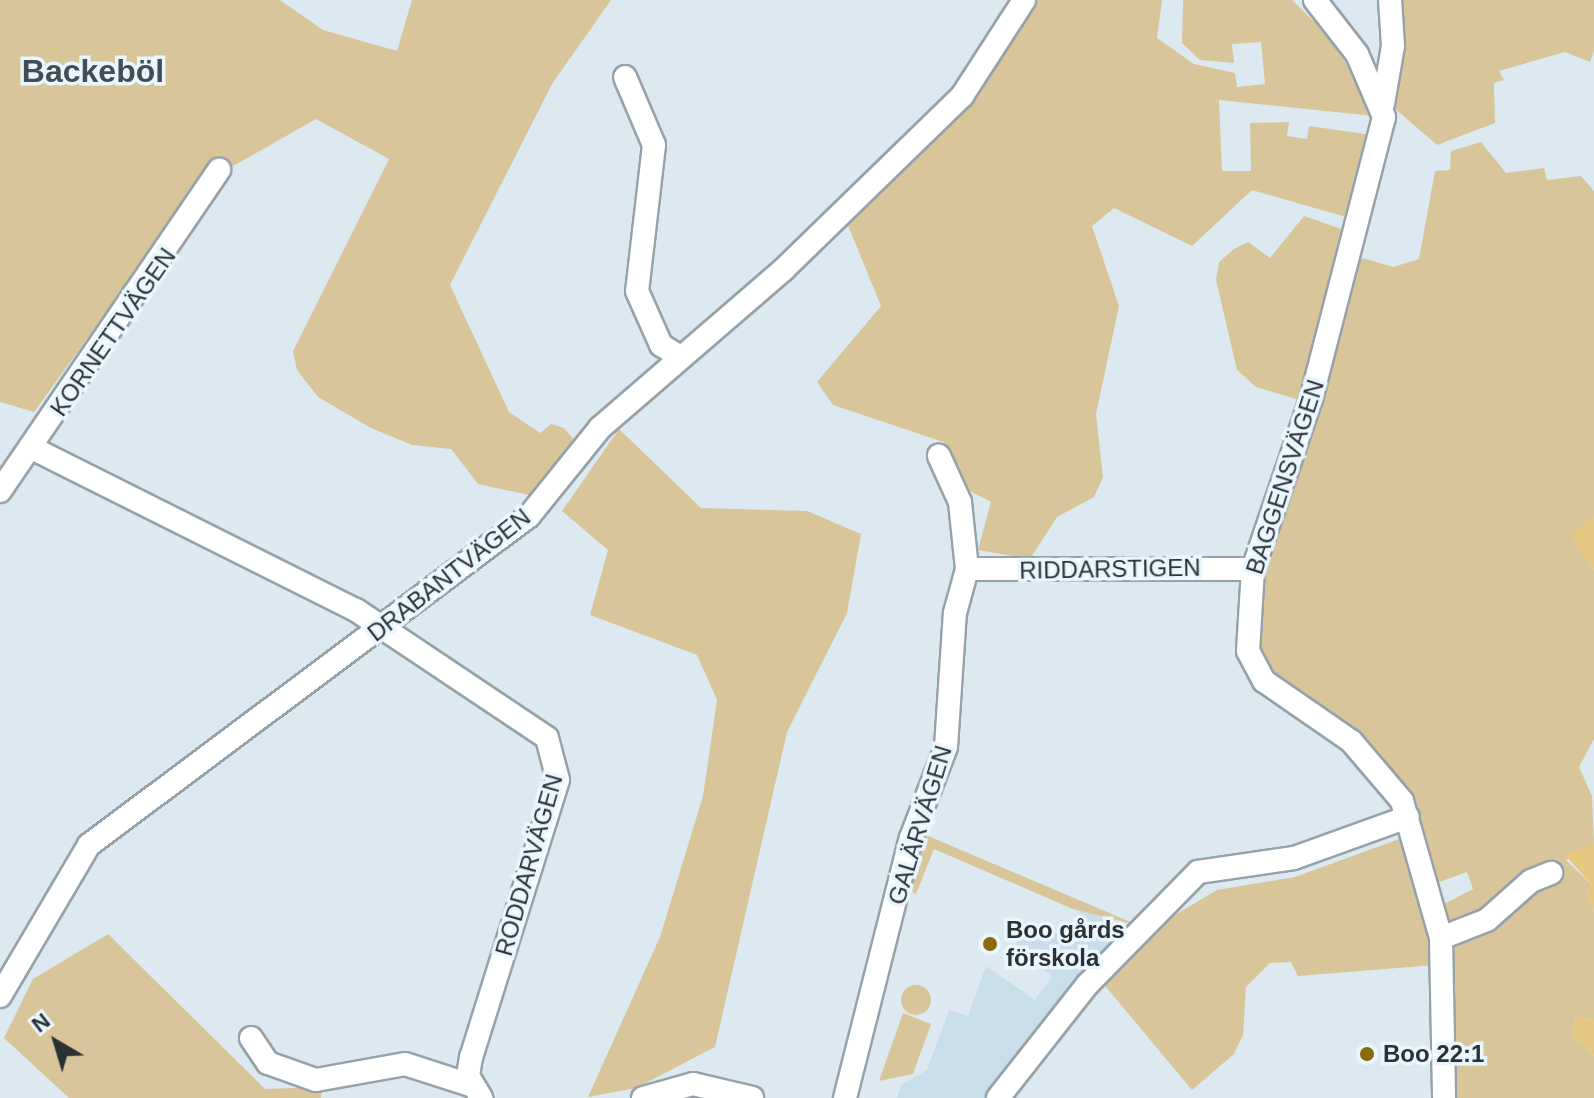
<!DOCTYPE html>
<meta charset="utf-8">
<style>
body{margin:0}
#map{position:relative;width:1594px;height:1098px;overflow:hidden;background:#dce9f1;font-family:Helvetica,sans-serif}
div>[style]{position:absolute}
.built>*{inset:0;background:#cadee9}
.green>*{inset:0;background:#d9c59a}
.round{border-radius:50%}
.water>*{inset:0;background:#e6c782}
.roads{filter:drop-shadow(2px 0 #96a2a9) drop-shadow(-2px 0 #96a2a9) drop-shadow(0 2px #96a2a9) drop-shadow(0 -2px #96a2a9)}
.minor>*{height:22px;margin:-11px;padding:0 11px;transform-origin:11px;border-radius:11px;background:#fff}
.dots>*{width:22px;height:22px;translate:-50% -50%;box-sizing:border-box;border:4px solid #e9f6fe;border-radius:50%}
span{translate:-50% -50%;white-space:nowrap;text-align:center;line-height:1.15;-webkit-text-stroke:7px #e9f6fe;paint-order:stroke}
.street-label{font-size:24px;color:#2c3134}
.poi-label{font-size:24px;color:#2c3134;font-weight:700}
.left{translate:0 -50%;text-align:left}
.district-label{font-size:32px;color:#424d54;font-weight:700}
.north{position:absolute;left:16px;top:1002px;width:80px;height:80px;-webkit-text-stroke:6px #e9f6fe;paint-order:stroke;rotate:322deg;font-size:22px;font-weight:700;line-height:32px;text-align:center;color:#2c3134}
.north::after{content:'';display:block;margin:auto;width:28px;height:36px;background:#2c3134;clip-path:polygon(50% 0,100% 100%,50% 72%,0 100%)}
</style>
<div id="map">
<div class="built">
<i style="clip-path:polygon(1074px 906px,1135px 930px,1072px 986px,988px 1098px,897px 1098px,901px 1085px,927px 1070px,949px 1010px,968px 1016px,986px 966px,1035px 1000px,1052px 976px,1014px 949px,1025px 922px,1069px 938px,1080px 912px)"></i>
</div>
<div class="green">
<i style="clip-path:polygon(0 0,280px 0,323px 30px,397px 51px,412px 0,611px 0,552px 84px,450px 285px,509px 412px,540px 433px,551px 424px,564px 428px,575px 441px,557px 469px,529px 495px,478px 484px,451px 449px,412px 445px,371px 428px,318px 397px,297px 370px,293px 351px,389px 159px,316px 119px,198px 186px,34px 412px,0 402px)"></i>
<i style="clip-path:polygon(1038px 0,1162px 0,1157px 38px,1194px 64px,1235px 73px,1237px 87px,1265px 84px,1261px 42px,1232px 44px,1234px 63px,1200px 60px,1182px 43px,1183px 0,1292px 0,1334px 41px,1374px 116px,1219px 100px,1222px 171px,1251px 171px,1250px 123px,1289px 122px,1287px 136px,1307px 139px,1309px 126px,1372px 135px,1353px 219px,1252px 190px,1192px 246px,1114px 208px,1092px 226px,1119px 306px,1096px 414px,1103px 477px,1094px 497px,1057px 517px,1030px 559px,978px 550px,991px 502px,964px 488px,946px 443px,833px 405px,817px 382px,881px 306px,847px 223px,989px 79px)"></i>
<i style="clip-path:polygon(1394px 0,1594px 0,1594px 51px,1590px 62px,1565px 52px,1499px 71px,1504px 80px,1494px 83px,1495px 123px,1437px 145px,1392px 106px)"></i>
<i style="clip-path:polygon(1481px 142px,1506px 173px,1544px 168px,1547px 180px,1581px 176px,1594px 191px,1594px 518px,1571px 536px,1594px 570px,1594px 739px,1579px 767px,1592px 796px,1594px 845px,1566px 860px,1592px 885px,1586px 892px,1594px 912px,1594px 1020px,1575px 1017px,1572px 1035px,1594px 1056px,1594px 1098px,1450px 1098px,1438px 907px,1473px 889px,1467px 872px,1434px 884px,1413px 818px,1267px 674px,1255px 644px,1259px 568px,1354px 267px,1363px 258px,1393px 267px,1419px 259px,1435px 171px,1450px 170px,1451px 151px)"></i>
<i style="clip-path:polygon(1304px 216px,1350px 232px,1303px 401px,1256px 387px,1237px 370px,1216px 280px,1219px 262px,1234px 249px,1248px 242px,1270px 258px)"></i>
<i style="clip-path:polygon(619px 429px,701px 508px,807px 511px,861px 534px,847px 613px,787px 732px,715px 1047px,636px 1088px,588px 1097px,660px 937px,703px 796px,717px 700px,697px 655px,590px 615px,608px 550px,562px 511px)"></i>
<i style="clip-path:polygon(921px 833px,1140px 926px,1073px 909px,934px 849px,916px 894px,906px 889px)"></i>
<i style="clip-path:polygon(1399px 839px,1420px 884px,1435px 965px,1298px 976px,1291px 962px,1270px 963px,1246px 987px,1243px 1035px,1234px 1054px,1192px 1090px,1102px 982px,1163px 922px,1217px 890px,1295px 877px)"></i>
<i style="clip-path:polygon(108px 934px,265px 1089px,322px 1087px,321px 1098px,69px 1098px,4px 1038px,33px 979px)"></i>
<i class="round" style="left:901px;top:985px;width:30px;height:30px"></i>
<i style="clip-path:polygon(903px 1013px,931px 1024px,913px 1074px,879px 1081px)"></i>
</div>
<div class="water">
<i style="clip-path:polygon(1594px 518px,1594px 570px,1570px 535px)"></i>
<i style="clip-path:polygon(1594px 845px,1594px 912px,1586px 892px,1592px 885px,1564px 854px)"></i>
<i style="clip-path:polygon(1575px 1017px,1594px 1020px,1594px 1056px,1572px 1035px)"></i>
</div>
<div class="roads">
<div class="minor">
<i style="left:1315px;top:0;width:68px;rotate:52.1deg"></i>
<i style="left:1357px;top:54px;width:69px;rotate:66.8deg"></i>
<i style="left:1384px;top:117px;width:291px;rotate:104.5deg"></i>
<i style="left:1311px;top:399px;width:180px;rotate:108.8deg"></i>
<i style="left:1253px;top:569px;width:82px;rotate:93.5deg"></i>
<i style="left:1248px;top:651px;width:34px;rotate:62deg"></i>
<i style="left:1264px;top:681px;width:106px;rotate:34.6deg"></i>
<i style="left:1351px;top:741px;width:79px;rotate:49.6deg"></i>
<i style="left:1402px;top:801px;width:142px;rotate:74.1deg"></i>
<i style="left:1441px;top:938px;width:160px;rotate:88.9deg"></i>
<i style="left:625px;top:77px;width:74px;rotate:66.9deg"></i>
<i style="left:654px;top:145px;width:147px;rotate:96.6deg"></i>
<i style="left:637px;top:291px;width:59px;rotate:66deg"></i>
<i style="left:661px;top:345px;width:22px;rotate:32deg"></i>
<i style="left:1383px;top:104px;width:59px;rotate:-80.2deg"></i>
<i style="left:1393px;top:46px;width:46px;rotate:-93.7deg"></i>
<i style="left:32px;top:448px;width:362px;rotate:26.6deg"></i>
<i style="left:356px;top:610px;width:230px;rotate:33.8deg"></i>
<i style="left:547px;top:738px;width:43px;rotate:75.3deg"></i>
<i style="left:558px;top:780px;width:290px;rotate:107.4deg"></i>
<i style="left:471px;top:1057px;width:19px;rotate:99deg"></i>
<i style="left:468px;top:1076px;width:26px;rotate:59deg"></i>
<i style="left:0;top:491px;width:389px;rotate:-55.7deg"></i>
<i style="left:967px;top:569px;width:286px"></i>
<i style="left:1441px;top:938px;width:49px;rotate:-21.4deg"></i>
<i style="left:1487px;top:920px;width:59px;rotate:-41.6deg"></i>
<i style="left:1531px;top:881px;width:22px;rotate:-22deg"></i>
<i style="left:0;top:996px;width:175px;rotate:-59.5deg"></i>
<i style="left:89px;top:845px;width:549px;rotate:-36.79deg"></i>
<i style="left:529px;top:516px;width:113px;rotate:-51.1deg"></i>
<i style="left:600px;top:428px;width:242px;rotate:-40.8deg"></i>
<i style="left:783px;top:270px;width:250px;rotate:-44.2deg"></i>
<i style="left:962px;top:96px;width:114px;rotate:-57.1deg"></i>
<i style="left:251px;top:1038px;width:30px;rotate:56deg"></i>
<i style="left:268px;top:1063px;width:51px;rotate:19.5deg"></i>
<i style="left:316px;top:1080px;width:90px;rotate:-10.2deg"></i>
<i style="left:405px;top:1064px;width:68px;rotate:17.9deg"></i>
<i style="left:643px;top:1098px;width:52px;rotate:-15.6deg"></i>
<i style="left:693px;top:1084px;width:61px;rotate:13.3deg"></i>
<i style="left:845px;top:1098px;width:268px;rotate:-75.8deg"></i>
<i style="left:911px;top:838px;width:97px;rotate:-69deg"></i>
<i style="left:946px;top:747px;width:134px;rotate:-86.2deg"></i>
<i style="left:955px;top:613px;width:46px;rotate:-74.7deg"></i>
<i style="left:967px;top:569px;width:67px;rotate:-96deg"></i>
<i style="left:960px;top:502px;width:51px;rotate:-114.5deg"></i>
<i style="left:998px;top:1098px;width:144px;rotate:-51.8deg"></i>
<i style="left:1087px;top:985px;width:158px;rotate:-45.5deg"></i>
<i style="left:1198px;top:872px;width:97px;rotate:-8.3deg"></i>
<i style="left:1294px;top:858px;width:121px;rotate:-19.8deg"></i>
</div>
</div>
<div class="dots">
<i style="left:990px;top:944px;background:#8a6a09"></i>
<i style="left:1367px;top:1054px;background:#8a6a09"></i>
</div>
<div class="street-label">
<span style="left:113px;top:332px;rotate:-55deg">KORNETTVÄGEN</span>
<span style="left:1285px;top:477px;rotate:-72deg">BAGGENSVÄGEN</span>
<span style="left:1110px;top:569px;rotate:-1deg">RIDDARSTIGEN</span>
<span style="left:449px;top:575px;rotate:-38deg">DRABANTVÄGEN</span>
<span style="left:920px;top:825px;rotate:-73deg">GALÄRVÄGEN</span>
<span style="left:529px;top:865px;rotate:-74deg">RODDARVÄGEN</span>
</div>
<div class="poi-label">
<span class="left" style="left:1006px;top:944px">Boo gårds<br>förskola</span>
<span class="left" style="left:1383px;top:1054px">Boo 22:1</span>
</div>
<div class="district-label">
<span style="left:93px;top:71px">Backeböl</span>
</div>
<div class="north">N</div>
</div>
